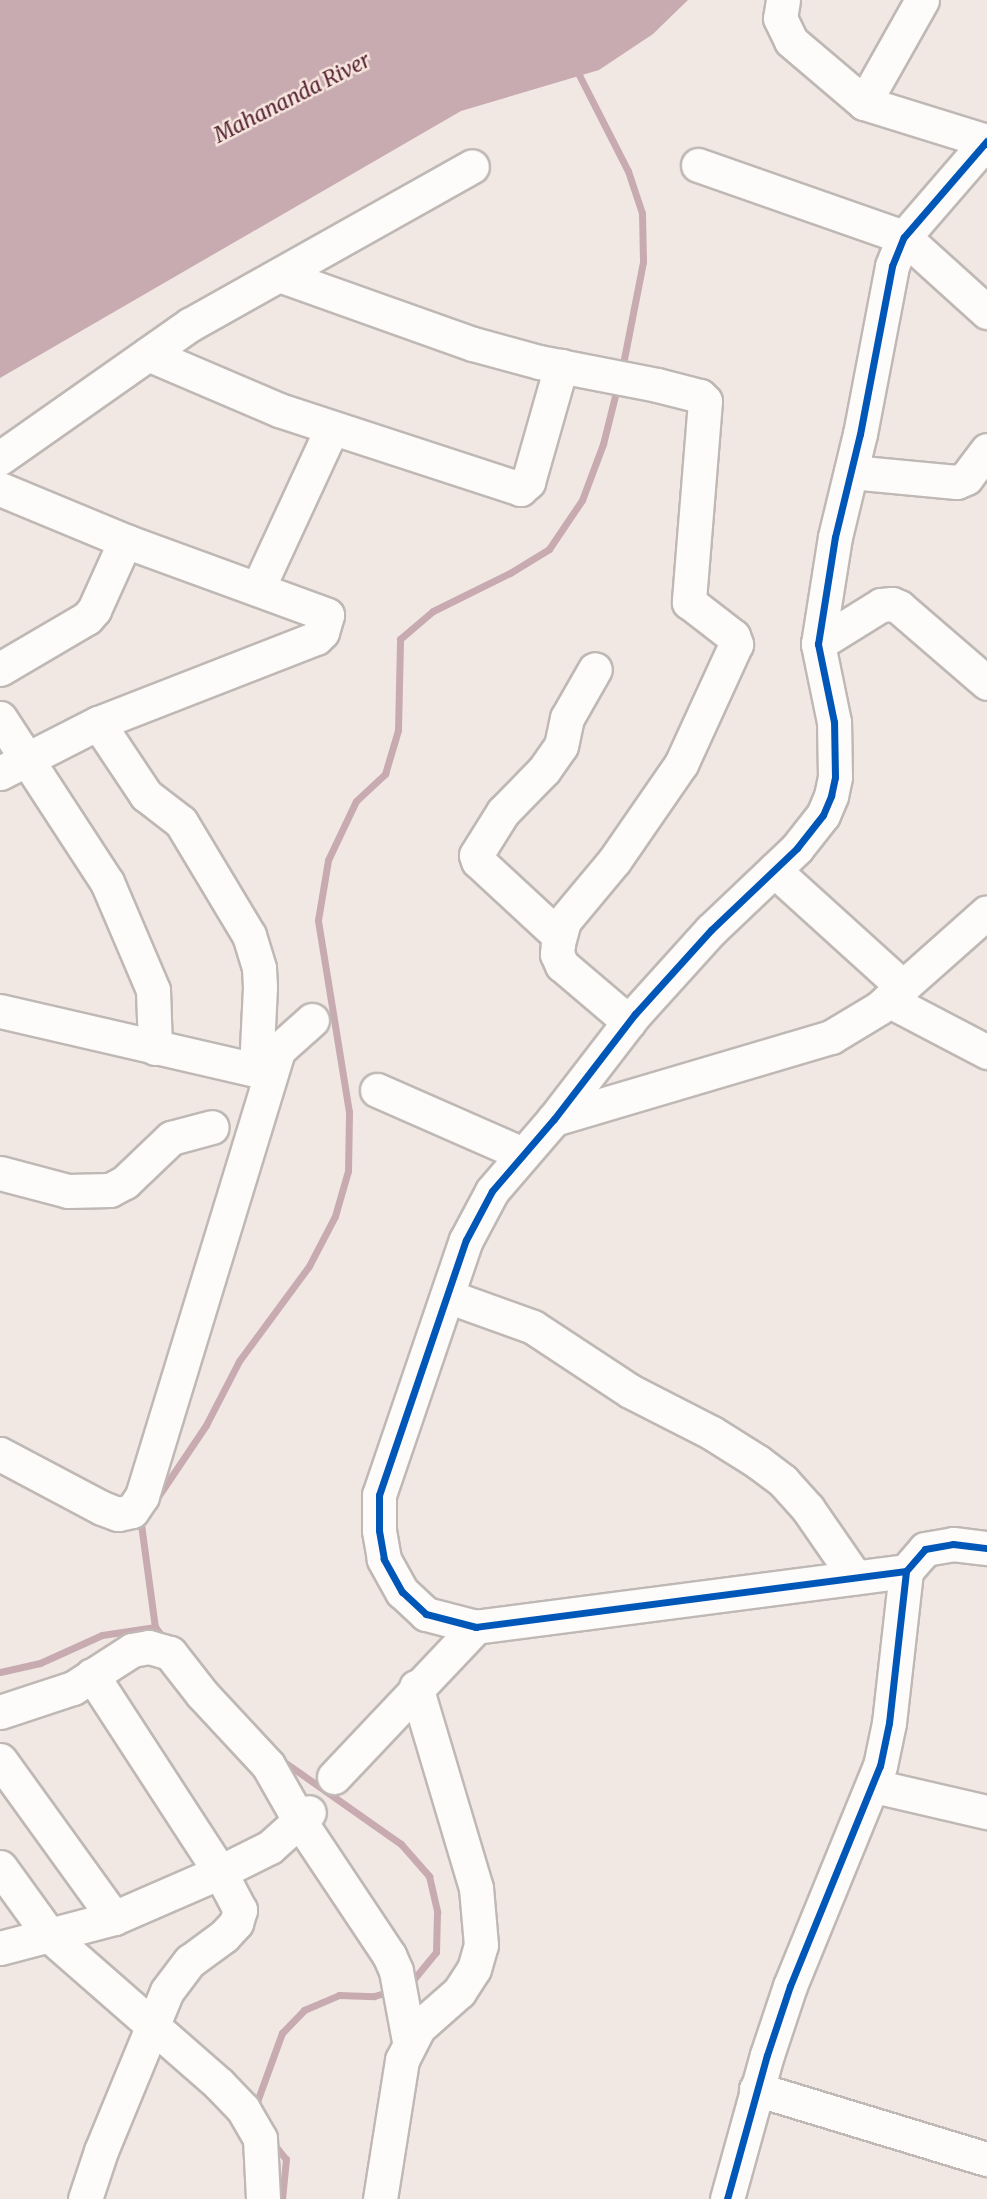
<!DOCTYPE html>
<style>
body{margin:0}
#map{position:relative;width:987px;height:2199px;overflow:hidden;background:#f1e8e4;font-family:Merriweather,serif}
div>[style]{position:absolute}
.water>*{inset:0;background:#c8abb0}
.stream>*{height:7px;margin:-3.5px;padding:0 3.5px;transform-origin:3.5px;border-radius:3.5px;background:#c8abb0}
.roads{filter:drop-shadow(2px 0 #bfb8b4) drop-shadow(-2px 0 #bfb8b4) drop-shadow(0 2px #bfb8b4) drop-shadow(0 -2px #bfb8b4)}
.minor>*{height:33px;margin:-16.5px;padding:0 16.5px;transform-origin:16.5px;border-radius:16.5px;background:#fdfcfb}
.cycleway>*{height:7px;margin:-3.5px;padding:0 3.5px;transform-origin:3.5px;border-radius:3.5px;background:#0057b8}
span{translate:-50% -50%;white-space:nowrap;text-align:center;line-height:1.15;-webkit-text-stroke:5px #f7e6de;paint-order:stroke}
.water-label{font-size:21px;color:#572535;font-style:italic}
</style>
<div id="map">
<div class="water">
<i style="clip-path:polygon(0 0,688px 0,653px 34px,599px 70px,461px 111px,0 378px)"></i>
</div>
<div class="stream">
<i style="left:576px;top:69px;width:114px;rotate:63deg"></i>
<i style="left:628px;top:171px;width:44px;rotate:71.6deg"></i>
<i style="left:642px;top:213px;width:49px;rotate:88.8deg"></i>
<i style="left:643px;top:262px;width:109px;rotate:101.1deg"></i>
<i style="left:157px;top:1498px;width:88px;rotate:-56.1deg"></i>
<i style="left:206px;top:1425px;width:72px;rotate:-62.7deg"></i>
<i style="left:239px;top:1361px;width:118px;rotate:-53.6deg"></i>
<i style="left:309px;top:1266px;width:56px;rotate:-62.5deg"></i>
<i style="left:335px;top:1216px;width:47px;rotate:-73.9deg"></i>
<i style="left:348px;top:1171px;width:59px;rotate:-89deg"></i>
<i style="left:349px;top:1112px;width:194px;rotate:-99.2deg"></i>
<i style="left:318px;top:920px;width:61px;rotate:-80.5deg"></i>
<i style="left:328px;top:860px;width:65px;rotate:-64.6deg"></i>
<i style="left:356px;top:801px;width:40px;rotate:-43deg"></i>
<i style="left:385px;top:774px;width:46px;rotate:-73.5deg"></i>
<i style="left:398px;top:730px;width:91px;rotate:-88.7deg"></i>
<i style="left:400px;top:639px;width:43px;rotate:-40.3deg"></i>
<i style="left:433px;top:611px;width:86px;rotate:-26.3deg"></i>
<i style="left:510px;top:573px;width:46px;rotate:-31.6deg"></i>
<i style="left:549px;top:549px;width:59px;rotate:-56deg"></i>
<i style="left:582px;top:500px;width:60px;rotate:-69.4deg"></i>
<i style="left:603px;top:444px;width:62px;rotate:-76deg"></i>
<i style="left:145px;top:1518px;width:7px;rotate:124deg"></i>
<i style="left:141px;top:1524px;width:104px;rotate:82.3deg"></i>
<i style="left:155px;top:1627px;width:16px;rotate:52deg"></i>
<i style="left:0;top:1672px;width:41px;rotate:-12.7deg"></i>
<i style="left:40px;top:1663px;width:68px;rotate:-24.3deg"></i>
<i style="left:102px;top:1635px;width:54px;rotate:-8.6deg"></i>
<i style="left:280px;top:1759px;width:148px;rotate:35.1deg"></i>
<i style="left:401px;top:1844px;width:43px;rotate:48.8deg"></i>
<i style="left:429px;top:1876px;width:37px;rotate:77deg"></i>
<i style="left:437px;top:1912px;width:40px;rotate:91.4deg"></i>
<i style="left:436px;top:1952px;width:43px;rotate:129.3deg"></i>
<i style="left:255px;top:2107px;width:79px;rotate:-70deg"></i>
<i style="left:282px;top:2033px;width:32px;rotate:-46deg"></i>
<i style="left:304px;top:2010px;width:38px;rotate:-23deg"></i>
<i style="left:339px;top:1995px;width:35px;rotate:2deg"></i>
<i style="left:374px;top:1996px;width:18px;rotate:-16deg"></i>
<i style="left:272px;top:2142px;width:22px;rotate:51deg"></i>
<i style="left:286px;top:2159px;width:40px;rotate:95.7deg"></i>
</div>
<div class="roads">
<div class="minor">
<i style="left:783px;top:0;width:18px;rotate:99deg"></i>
<i style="left:780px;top:18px;width:25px;rotate:64deg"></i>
<i style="left:791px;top:41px;width:96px;rotate:40.3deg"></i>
<i style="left:864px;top:103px;width:129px;rotate:17.2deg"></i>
<i style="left:864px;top:103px;width:118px;rotate:-60.6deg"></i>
<i style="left:698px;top:165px;width:218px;rotate:19.3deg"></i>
<i style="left:904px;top:237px;width:112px;rotate:42.1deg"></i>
<i style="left:279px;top:275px;width:206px;rotate:19.6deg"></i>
<i style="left:473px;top:344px;width:68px;rotate:15.3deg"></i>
<i style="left:539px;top:362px;width:120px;rotate:11deg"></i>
<i style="left:657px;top:385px;width:44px;rotate:14.3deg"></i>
<i style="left:700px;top:396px;width:7px;rotate:45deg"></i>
<i style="left:705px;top:401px;width:202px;rotate:94.6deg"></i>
<i style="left:689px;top:602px;width:56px;rotate:37.7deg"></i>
<i style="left:733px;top:636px;width:9px;rotate:69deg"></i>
<i style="left:736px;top:644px;width:132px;rotate:114.6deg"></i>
<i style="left:681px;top:764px;width:118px;rotate:124.6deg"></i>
<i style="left:614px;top:861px;width:78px;rotate:129.8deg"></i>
<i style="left:564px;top:921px;width:24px;rotate:105deg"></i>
<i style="left:558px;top:944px;width:10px;rotate:96deg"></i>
<i style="left:557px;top:954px;width:12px;rotate:66deg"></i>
<i style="left:562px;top:965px;width:88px;rotate:40.4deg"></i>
<i style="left:148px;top:354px;width:142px;rotate:23.1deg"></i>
<i style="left:279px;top:410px;width:254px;rotate:18.1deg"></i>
<i style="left:520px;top:489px;width:11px;rotate:-41deg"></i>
<i style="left:528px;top:482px;width:121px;rotate:-74.1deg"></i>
<i style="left:0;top:458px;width:233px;rotate:-35.1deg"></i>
<i style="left:191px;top:324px;width:322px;rotate:-29.3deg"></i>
<i style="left:851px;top:472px;width:106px;rotate:5.4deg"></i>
<i style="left:957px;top:482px;width:10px;rotate:-24deg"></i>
<i style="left:966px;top:478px;width:35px;rotate:-53deg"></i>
<i style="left:0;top:489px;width:139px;rotate:22.5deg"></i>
<i style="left:128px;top:542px;width:212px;rotate:20.1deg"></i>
<i style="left:327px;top:615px;width:18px;rotate:106deg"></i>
<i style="left:322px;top:632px;width:8px;rotate:135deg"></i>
<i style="left:316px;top:638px;width:234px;rotate:158.7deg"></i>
<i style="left:98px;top:723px;width:110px;rotate:153deg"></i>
<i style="left:258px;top:588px;width:176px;rotate:-65.2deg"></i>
<i style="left:818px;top:644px;width:74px;rotate:-31.8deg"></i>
<i style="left:881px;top:605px;width:11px;rotate:-5deg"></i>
<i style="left:892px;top:604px;width:8px;rotate:23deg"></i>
<i style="left:899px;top:607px;width:116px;rotate:40.8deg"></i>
<i style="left:0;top:669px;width:101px;rotate:-30.4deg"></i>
<i style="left:87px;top:618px;width:11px;rotate:-49deg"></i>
<i style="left:94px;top:610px;width:76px;rotate:-65.8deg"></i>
<i style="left:0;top:718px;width:196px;rotate:56.9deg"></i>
<i style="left:107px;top:882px;width:117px;rotate:66.9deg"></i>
<i style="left:153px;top:990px;width:58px;rotate:88deg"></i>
<i style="left:98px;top:723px;width:87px;rotate:56.3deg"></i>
<i style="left:146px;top:795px;width:44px;rotate:37.6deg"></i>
<i style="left:181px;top:822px;width:132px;rotate:59deg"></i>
<i style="left:249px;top:935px;width:34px;rotate:73deg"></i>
<i style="left:259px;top:968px;width:19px;rotate:87deg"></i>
<i style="left:260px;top:987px;width:83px;rotate:92.8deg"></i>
<i style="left:774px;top:870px;width:174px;rotate:42.2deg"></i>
<i style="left:559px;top:936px;width:110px;rotate:-137.2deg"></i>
<i style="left:478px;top:861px;width:6px;rotate:-108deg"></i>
<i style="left:476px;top:855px;width:51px;rotate:-57.9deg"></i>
<i style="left:503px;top:812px;width:59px;rotate:-45.7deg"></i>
<i style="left:544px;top:770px;width:29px;rotate:-55deg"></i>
<i style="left:561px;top:746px;width:29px;rotate:-78deg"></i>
<i style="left:567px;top:718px;width:56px;rotate:-60.3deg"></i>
<i style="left:888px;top:1000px;width:112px;rotate:27.7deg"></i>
<i style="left:0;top:1011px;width:263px;rotate:13deg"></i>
<i style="left:256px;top:1070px;width:75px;rotate:-41.8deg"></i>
<i style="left:377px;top:1090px;width:159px;rotate:23.7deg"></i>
<i style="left:554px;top:1119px;width:289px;rotate:-16.5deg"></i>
<i style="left:831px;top:1037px;width:56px;rotate:-31.1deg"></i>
<i style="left:879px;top:1008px;width:144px;rotate:-41.6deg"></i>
<i style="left:0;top:1173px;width:70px;rotate:14.8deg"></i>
<i style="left:68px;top:1191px;width:42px;rotate:-1.4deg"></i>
<i style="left:110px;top:1190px;width:17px;rotate:-28deg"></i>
<i style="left:125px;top:1182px;width:64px;rotate:-43.7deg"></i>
<i style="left:171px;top:1138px;width:42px;rotate:-15deg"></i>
<i style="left:447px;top:1296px;width:91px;rotate:19.8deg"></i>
<i style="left:533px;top:1327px;width:116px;rotate:33.4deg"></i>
<i style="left:630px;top:1391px;width:92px;rotate:27.1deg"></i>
<i style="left:712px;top:1433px;width:54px;rotate:32.2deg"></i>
<i style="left:758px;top:1462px;width:31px;rotate:37deg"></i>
<i style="left:783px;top:1481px;width:38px;rotate:48deg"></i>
<i style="left:808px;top:1509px;width:83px;rotate:55.3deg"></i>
<i style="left:0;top:1454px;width:115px;rotate:27.9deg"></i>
<i style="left:102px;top:1508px;width:17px;rotate:21deg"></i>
<i style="left:118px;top:1514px;width:14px;rotate:-12deg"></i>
<i style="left:132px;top:1511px;width:18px;rotate:-56deg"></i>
<i style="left:142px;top:1496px;width:465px;rotate:-73deg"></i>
<i style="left:906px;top:1571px;width:434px;rotate:172.6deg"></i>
<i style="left:476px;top:1627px;width:52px;rotate:-165.4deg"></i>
<i style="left:426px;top:1614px;width:33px;rotate:-137deg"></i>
<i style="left:402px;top:1592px;width:38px;rotate:-119deg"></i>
<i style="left:384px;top:1559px;width:29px;rotate:-100deg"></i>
<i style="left:379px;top:1530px;width:35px;rotate:-90deg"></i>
<i style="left:379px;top:1495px;width:269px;rotate:-71.2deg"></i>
<i style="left:466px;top:1240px;width:55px;rotate:-62deg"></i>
<i style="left:492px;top:1191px;width:95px;rotate:-49.3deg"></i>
<i style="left:554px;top:1119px;width:133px;rotate:-52.4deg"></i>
<i style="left:635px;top:1014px;width:113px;rotate:-47.9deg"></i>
<i style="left:711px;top:930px;width:119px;rotate:-43.6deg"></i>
<i style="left:797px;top:848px;width:42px;rotate:-51.8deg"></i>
<i style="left:823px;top:815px;width:21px;rotate:-67deg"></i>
<i style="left:831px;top:796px;width:19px;rotate:-78deg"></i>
<i style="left:835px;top:777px;width:55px;rotate:-91deg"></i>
<i style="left:834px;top:722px;width:80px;rotate:-101.6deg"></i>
<i style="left:818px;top:644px;width:108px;rotate:-81deg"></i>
<i style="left:835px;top:537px;width:106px;rotate:-76.4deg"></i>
<i style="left:860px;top:434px;width:171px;rotate:-79.2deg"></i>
<i style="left:892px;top:266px;width:31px;rotate:-68deg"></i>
<i style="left:904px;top:237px;width:127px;rotate:-49.2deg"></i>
<i style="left:0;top:1712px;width:77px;rotate:-18.2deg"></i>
<i style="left:73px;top:1688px;width:70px;rotate:-32.8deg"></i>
<i style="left:132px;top:1650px;width:17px;rotate:-10deg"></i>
<i style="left:149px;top:1647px;width:22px;rotate:16deg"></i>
<i style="left:170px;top:1653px;width:52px;rotate:52deg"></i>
<i style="left:202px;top:1694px;width:97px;rotate:47.1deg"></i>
<i style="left:268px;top:1765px;width:67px;rotate:60.4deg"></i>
<i style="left:301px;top:1823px;width:159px;rotate:56.3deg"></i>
<i style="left:389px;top:1955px;width:17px;rotate:66deg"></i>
<i style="left:396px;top:1971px;width:71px;rotate:79.5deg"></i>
<i style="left:0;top:1760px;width:195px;rotate:54.2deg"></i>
<i style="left:334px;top:1777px;width:207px;rotate:-46.6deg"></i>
<i style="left:874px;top:1786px;width:116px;rotate:13deg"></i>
<i style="left:0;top:1867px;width:85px;rotate:54.1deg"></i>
<i style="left:50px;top:1936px;width:225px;rotate:41.2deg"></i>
<i style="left:219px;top:2084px;width:35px;rotate:46deg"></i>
<i style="left:243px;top:2109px;width:34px;rotate:60deg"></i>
<i style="left:260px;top:2139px;width:60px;rotate:87.1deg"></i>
<i style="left:0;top:1948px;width:118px;rotate:-14.7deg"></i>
<i style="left:114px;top:1918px;width:116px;rotate:-23.5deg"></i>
<i style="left:220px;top:1872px;width:56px;rotate:-26.6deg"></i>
<i style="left:270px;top:1847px;width:52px;rotate:-41.9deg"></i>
<i style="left:756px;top:2089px;width:241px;rotate:16.9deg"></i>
<i style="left:85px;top:2199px;width:51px;rotate:-71.6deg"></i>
<i style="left:101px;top:2151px;width:173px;rotate:-67.6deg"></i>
<i style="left:167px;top:1991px;width:38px;rotate:-53deg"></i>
<i style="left:190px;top:1961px;width:42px;rotate:-36.3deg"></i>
<i style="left:224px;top:1936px;width:18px;rotate:-47deg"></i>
<i style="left:236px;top:1923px;width:14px;rotate:-73deg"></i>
<i style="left:240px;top:1910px;width:43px;rotate:-117.8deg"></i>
<i style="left:220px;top:1872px;width:235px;rotate:-123deg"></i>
<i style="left:380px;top:2199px;width:141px;rotate:-81deg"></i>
<i style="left:402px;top:2060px;width:36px;rotate:-63deg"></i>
<i style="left:418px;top:2028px;width:55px;rotate:-41.3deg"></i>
<i style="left:459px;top:1992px;width:27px;rotate:-57deg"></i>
<i style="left:474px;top:1969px;width:25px;rotate:-74deg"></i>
<i style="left:481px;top:1945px;width:57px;rotate:-95deg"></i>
<i style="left:476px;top:1888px;width:210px;rotate:-106.6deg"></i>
<i style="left:727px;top:2199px;width:149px;rotate:-74.5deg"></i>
<i style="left:767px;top:2055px;width:73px;rotate:-71.6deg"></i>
<i style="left:790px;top:1986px;width:238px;rotate:-67.8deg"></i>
<i style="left:880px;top:1766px;width:44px;rotate:-78.2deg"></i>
<i style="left:889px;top:1723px;width:153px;rotate:-83.6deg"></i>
<i style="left:906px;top:1571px;width:29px;rotate:-49deg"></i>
<i style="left:925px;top:1549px;width:28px;rotate:-10deg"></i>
<i style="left:953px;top:1544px;width:34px;rotate:7deg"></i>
</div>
</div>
<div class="cycleway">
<i style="left:906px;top:1571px;width:434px;rotate:172.6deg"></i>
<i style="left:476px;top:1627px;width:52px;rotate:-165.4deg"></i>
<i style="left:426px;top:1614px;width:33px;rotate:-137deg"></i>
<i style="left:402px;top:1592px;width:38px;rotate:-119deg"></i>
<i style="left:384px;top:1559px;width:29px;rotate:-100deg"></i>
<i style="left:379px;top:1530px;width:35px;rotate:-90deg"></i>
<i style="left:379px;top:1495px;width:269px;rotate:-71.2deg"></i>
<i style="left:466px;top:1240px;width:55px;rotate:-62deg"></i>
<i style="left:492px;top:1191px;width:95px;rotate:-49.3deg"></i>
<i style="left:554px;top:1119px;width:133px;rotate:-52.4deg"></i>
<i style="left:635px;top:1014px;width:113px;rotate:-47.9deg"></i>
<i style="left:711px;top:930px;width:119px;rotate:-43.6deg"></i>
<i style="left:797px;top:848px;width:42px;rotate:-51.8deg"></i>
<i style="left:823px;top:815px;width:21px;rotate:-67deg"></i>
<i style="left:831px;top:796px;width:19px;rotate:-78deg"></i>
<i style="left:835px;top:777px;width:55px;rotate:-91deg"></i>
<i style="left:834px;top:722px;width:80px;rotate:-101.6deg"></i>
<i style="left:818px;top:644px;width:108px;rotate:-81deg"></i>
<i style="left:835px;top:537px;width:106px;rotate:-76.4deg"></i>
<i style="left:860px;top:434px;width:171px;rotate:-79.2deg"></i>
<i style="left:892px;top:266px;width:31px;rotate:-68deg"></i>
<i style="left:904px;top:237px;width:127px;rotate:-49.2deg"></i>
<i style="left:727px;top:2199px;width:149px;rotate:-74.5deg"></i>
<i style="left:767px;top:2055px;width:73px;rotate:-71.6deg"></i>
<i style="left:790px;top:1986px;width:238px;rotate:-67.8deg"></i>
<i style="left:880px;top:1766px;width:44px;rotate:-78.2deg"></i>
<i style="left:889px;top:1723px;width:153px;rotate:-83.6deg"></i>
<i style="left:906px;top:1571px;width:29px;rotate:-49deg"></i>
<i style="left:925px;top:1549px;width:28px;rotate:-10deg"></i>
<i style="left:953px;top:1544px;width:34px;rotate:7deg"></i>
</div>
<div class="water-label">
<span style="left:292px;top:98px;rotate:-27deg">Mahananda River</span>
</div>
</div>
